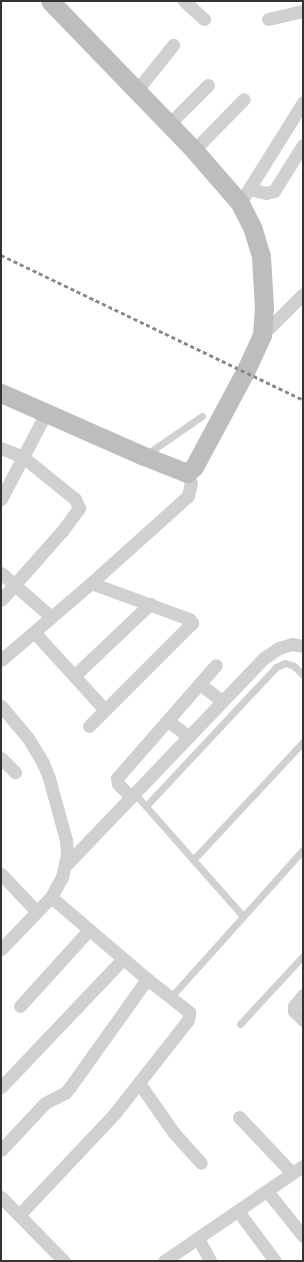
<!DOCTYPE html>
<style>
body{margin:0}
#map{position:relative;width:304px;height:1262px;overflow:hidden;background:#fff;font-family:Karla,sans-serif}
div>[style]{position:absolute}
.service>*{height:7px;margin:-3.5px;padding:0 3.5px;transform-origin:3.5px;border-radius:3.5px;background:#d0d0d0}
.minor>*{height:13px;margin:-6.5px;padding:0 6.5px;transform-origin:6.5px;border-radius:6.5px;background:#d0d0d0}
.secondary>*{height:19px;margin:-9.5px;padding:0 9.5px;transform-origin:9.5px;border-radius:9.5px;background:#bdbdbd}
.rail>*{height:3px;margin-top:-1.5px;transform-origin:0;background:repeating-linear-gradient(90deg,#888 0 4px,transparent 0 7px)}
span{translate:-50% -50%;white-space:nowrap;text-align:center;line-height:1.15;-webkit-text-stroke:4px #fff;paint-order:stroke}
.frame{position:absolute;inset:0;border:2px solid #333;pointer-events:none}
</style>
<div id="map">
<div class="service">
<i style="left:147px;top:454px;width:67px;rotate:-34.6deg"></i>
<i style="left:135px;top:794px;width:163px;rotate:48.5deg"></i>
<i style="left:146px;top:806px;width:190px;rotate:-46.9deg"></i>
<i style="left:276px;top:667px;width:10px;rotate:-24deg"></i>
<i style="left:285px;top:663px;width:9px;rotate:18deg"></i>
<i style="left:294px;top:666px;width:13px;rotate:45deg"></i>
<i style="left:193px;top:860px;width:161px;rotate:-47deg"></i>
<i style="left:170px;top:998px;width:199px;rotate:-48.1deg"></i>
<i style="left:240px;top:1024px;width:93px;rotate:-47.2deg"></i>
</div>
<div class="minor">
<i style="left:184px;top:1px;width:27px;rotate:42deg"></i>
<i style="left:268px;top:19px;width:36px;rotate:-13deg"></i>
<i style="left:137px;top:90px;width:58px;rotate:-51.3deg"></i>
<i style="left:169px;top:124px;width:55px;rotate:-45deg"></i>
<i style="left:194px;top:150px;width:71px;rotate:-45.6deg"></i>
<i style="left:249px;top:189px;width:17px;rotate:13deg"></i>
<i style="left:266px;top:193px;width:8px;rotate:-14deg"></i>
<i style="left:274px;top:191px;width:54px;rotate:-57.8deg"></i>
<i style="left:240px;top:203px;width:119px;rotate:-58deg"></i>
<i style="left:262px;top:335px;width:58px;rotate:-45deg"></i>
<i style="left:1px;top:448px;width:24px;rotate:22deg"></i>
<i style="left:23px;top:457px;width:67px;rotate:38.9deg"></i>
<i style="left:75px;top:499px;width:10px;rotate:66deg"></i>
<i style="left:79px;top:508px;width:29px;rotate:126deg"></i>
<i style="left:62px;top:531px;width:92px;rotate:131.5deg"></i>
<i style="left:1px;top:499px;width:97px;rotate:-62.4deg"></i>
<i style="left:1px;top:573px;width:67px;rotate:41.3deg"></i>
<i style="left:34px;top:632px;width:105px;rotate:47.7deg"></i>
<i style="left:1px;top:660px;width:118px;rotate:-40.5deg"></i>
<i style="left:91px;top:583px;width:130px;rotate:-41.9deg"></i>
<i style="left:188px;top:496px;width:13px;rotate:-77deg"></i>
<i style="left:191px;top:483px;width:11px;rotate:-112deg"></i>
<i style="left:74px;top:676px;width:105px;rotate:-43.5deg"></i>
<i style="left:200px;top:684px;width:28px;rotate:38deg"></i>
<i style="left:1px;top:706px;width:42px;rotate:49.8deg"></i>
<i style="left:28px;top:738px;width:29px;rotate:59deg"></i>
<i style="left:43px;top:763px;width:16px;rotate:68deg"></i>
<i style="left:49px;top:778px;width:64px;rotate:74.7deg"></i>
<i style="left:66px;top:840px;width:14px;rotate:86deg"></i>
<i style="left:67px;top:854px;width:24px;rotate:102deg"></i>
<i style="left:62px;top:877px;width:23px;rotate:119deg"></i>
<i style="left:51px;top:897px;width:72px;rotate:133.9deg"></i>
<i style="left:168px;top:721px;width:26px;rotate:37deg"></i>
<i style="left:89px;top:726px;width:146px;rotate:-45deg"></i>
<i style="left:192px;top:623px;width:5px;rotate:-127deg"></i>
<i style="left:189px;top:619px;width:104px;rotate:-159.8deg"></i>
<i style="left:1px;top:758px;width:20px;rotate:45deg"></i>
<i style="left:131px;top:797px;width:18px;rotate:-135deg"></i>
<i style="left:118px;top:784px;width:6px;rotate:-99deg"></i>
<i style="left:117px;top:778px;width:150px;rotate:-48.8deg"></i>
<i style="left:65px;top:866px;width:288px;rotate:-46.3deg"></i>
<i style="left:264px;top:658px;width:18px;rotate:-34deg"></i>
<i style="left:279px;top:648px;width:14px;rotate:-17deg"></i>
<i style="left:292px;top:644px;width:11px;rotate:10deg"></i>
<i style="left:1px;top:874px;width:52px;rotate:46.5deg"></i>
<i style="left:303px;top:995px;width:14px;rotate:129deg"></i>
<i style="left:294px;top:1006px;width:5px;rotate:90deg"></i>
<i style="left:294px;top:1011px;width:13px;rotate:45deg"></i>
<i style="left:20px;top:1006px;width:103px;rotate:-47.8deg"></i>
<i style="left:139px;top:1083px;width:61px;rotate:55deg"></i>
<i style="left:174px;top:1133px;width:40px;rotate:48deg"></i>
<i style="left:1px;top:1087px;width:177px;rotate:-46.4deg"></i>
<i style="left:239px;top:1117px;width:77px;rotate:46.6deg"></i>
<i style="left:1px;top:1150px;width:64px;rotate:-46.9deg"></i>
<i style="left:45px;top:1103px;width:22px;rotate:-27deg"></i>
<i style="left:65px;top:1093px;width:8px;rotate:-50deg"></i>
<i style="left:70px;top:1087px;width:133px;rotate:-54.5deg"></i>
<i style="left:267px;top:1191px;width:58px;rotate:51.3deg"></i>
<i style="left:1px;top:1197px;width:90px;rotate:45.5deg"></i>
<i style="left:238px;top:1211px;width:62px;rotate:53.5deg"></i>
<i style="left:19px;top:1215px;width:140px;rotate:-46.7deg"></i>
<i style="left:115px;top:1113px;width:118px;rotate:-51.9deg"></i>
<i style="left:188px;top:1020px;width:5px;rotate:-79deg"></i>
<i style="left:189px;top:1015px;width:3px;rotate:-90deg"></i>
<i style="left:189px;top:1012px;width:53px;rotate:-141.8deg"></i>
<i style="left:147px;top:979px;width:126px;rotate:-139.5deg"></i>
<i style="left:198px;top:1238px;width:26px;rotate:62deg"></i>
<i style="left:164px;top:1261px;width:168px;rotate:-34.4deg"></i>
</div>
<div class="secondary">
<i style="left:1px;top:393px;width:156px;rotate:23.8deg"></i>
<i style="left:144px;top:456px;width:46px;rotate:21.6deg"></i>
<i style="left:187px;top:473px;width:9px;rotate:-41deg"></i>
<i style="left:194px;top:467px;width:108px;rotate:-61.8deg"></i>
<i style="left:245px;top:372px;width:41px;rotate:-65.3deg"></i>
<i style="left:262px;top:335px;width:28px;rotate:-86deg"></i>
<i style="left:264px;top:307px;width:51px;rotate:-93.4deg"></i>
<i style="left:261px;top:256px;width:30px;rotate:-107deg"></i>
<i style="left:252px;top:227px;width:27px;rotate:-117deg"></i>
<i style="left:240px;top:203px;width:70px;rotate:-131deg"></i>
<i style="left:194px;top:150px;width:207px;rotate:-134deg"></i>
</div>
<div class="rail">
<i style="left:1px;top:255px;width:335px;rotate:25.6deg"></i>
</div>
<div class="frame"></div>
</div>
